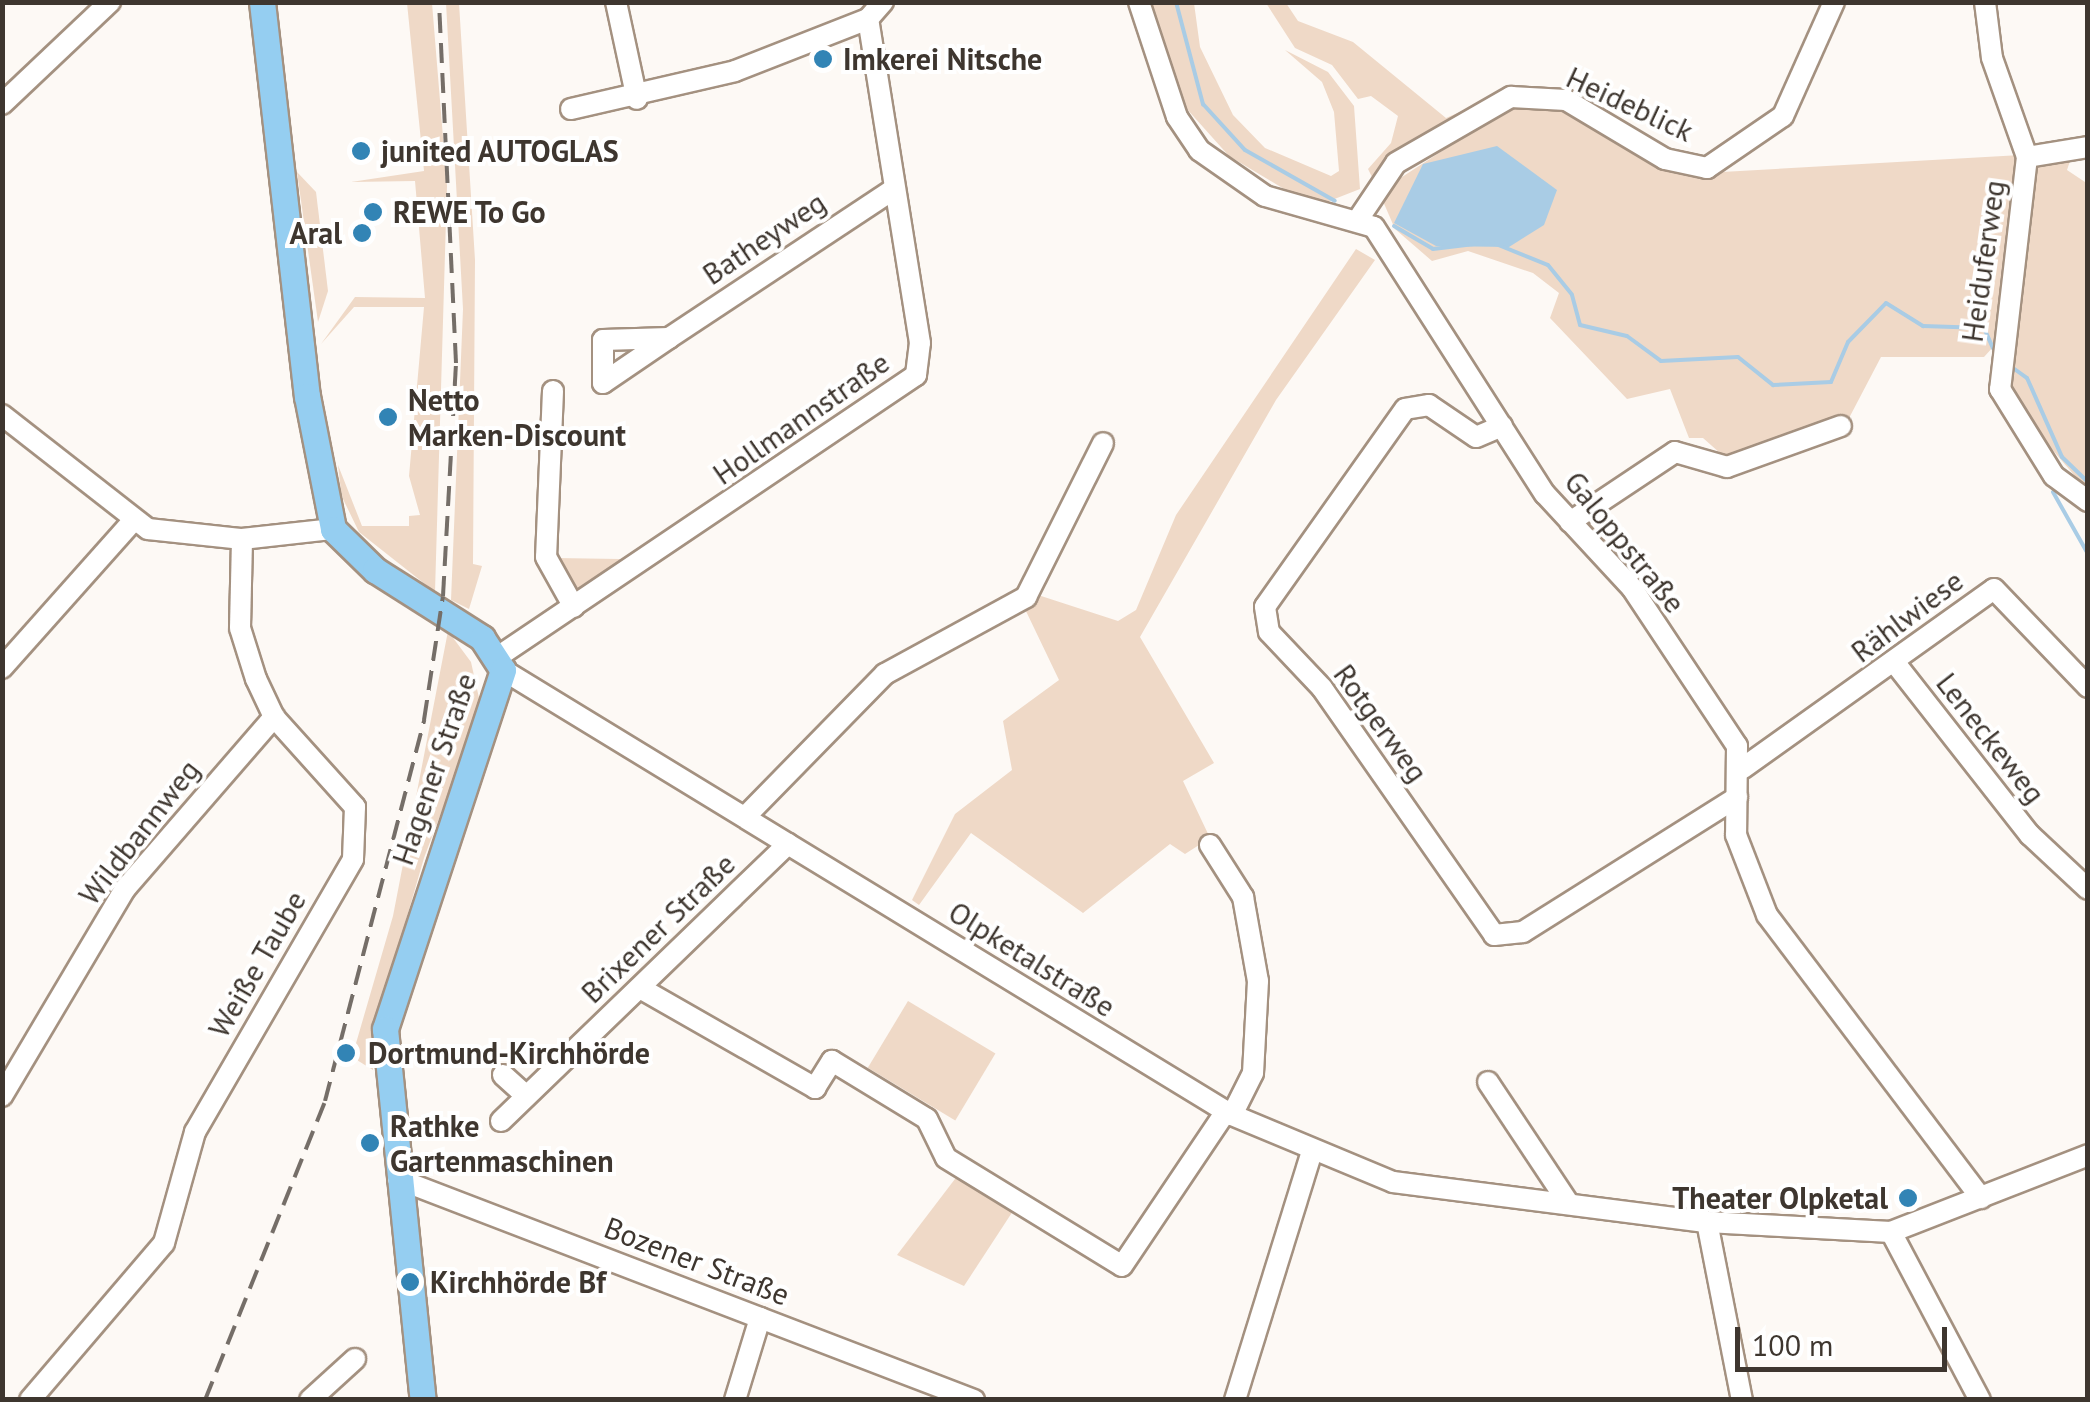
<!DOCTYPE html>
<meta charset="utf-8">
<style>
body{margin:0}
#map{position:relative;width:2090px;height:1402px;overflow:hidden;background:#fdf9f5;font-family:"PT Sans",sans-serif}
div>[style]{position:absolute}
.green>*{inset:0;background:#efd9c7;transform-origin:0 0}
.water>*{inset:0;background:#a9cce5}
.stream>*{height:4px;margin:-2px;padding:0 2px;transform-origin:2px;border-radius:2px;background:#a9cce5}
.roads{filter:drop-shadow(2px 0 #a49180) drop-shadow(-2px 0 #a49180) drop-shadow(0 2px #a49180) drop-shadow(0 -2px #a49180)}
.minor>*{height:20px;margin:-10px;padding:0 10px;transform-origin:10px;border-radius:10px;background:#fff}
.major>*{height:25px;margin:-12.5px;padding:0 12.5px;transform-origin:12.5px;border-radius:12.5px;background:#95cef1}
.rail>*{height:4px;margin-top:-2px;transform-origin:0;background:repeating-linear-gradient(90deg,#756e68 0 20px,transparent 0 30px)}
.dots>*{width:28px;height:28px;translate:-50% -50%;box-sizing:border-box;border:5px solid #fff;border-radius:50%}
span{translate:-50% -50%;white-space:nowrap;text-align:center;line-height:1.15;-webkit-text-stroke:8px #fff;paint-order:stroke}
.poi-label{font-size:30px;color:#3e362f;font-weight:700}
.left{translate:0 -50%;text-align:left}
.right{translate:-100% -50%;text-align:right}
.street-label{font-size:30px;color:#3e362f}
.frame{position:absolute;inset:0;border:5px solid #3e362f;pointer-events:none}
.scale{position:absolute;left:1735px;top:1327px;width:212px;height:45px;box-sizing:border-box;border:5px solid #3e362f;border-top:0;padding-left:12px;font-size:30px;line-height:35px;white-space:nowrap;color:#3e362f;-webkit-text-stroke:8px #fff;paint-order:stroke}
</style>
<div id="map">
<div class="green">
<i style="clip-path:polygon(407px 3px,432px 3px,447px 186px,435px 592px,359px 532px,343px 499px,341px 491px,338px 465px,362px 526px,409px 526px,409px 516px,420px 515px,409px 476px,424px 307px,354px 307px,321px 344px,355px 297px,425px 298px,415px 181px,351px 182px,424px 171px)"></i>
<i style="clip-path:polygon(446px 3px,459px 3px,475px 260px,473px 564px,482px 566px,469px 609px,451px 600px,463px 309px)"></i>
<i style="clip-path:polygon(1149px 3px,1194px 3px,1200px 47px,1233px 115px,1265px 148px,1331px 176px,1339px 171px,1334px 112px,1322px 82px,1285px 50px,1328px 72px,1354px 106px,1360px 189px,1314px 207px,1229px 156px,1186px 108px)"></i>
<i style="clip-path:polygon(1266px 3px,1286px 3px,1298px 21px,1353px 42px,1446px 118px,1494px 97px,1373px 179px,1368px 169px,1391px 143px,1398px 116px,1371px 96px,1358px 99px,1332px 65px,1295px 48px)"></i>
<i style="clip-path:polygon(1528px 95px,1722px 172px,2073px 152px,2067px 170px,2088px 184px,2087px 490px,2013px 404px,2003px 336px,1984px 357px,1881px 357px,1848px 420px,1729px 461px,1703px 438px,1689px 438px,1670px 389px,1627px 399px,1550px 318px,1559px 293px,1533px 273px,1468px 251px,1432px 261px,1395px 229px,1379px 192px)"></i>
<i style="clip-path:polygon(297px 172px,316px 192px,328px 291px,318px 322px)"></i>
<i style="clip-path:polygon(1356px 249px,1375px 260px,1276px 400px,1140px 637px,1214px 763px,1183px 781px,1210px 838px,1185px 854px,1170px 844px,1083px 913px,971px 833px,919px 905px,912px 900px,955px 814px,1012px 770px,1003px 721px,1059px 680px,1024px 607px,1038px 595px,1118px 621px,1136px 610px,1176px 515px)"></i>
<i style="clip-path:polygon(556px 558px,620px 559px,621px 562px,578px 591px)"></i>
<i style="clip-path:polygon(448px 631px,471px 662px,481px 707px,424px 858px,374px 1030px,373px 1070px,352px 1057px,393px 916px)"></i>
<i style="left:908px;top:1001px;width:102px;height:78px;rotate:31deg"></i>
<i style="clip-path:polygon(958px 1175px,1013px 1211px,964px 1286px,897px 1255px)"></i>
</div>
<div class="water">
<i style="clip-path:polygon(1497px 146px,1557px 190px,1544px 225px,1509px 247px,1436px 246px,1394px 223px,1423px 164px)"></i>
</div>
<div class="stream">
<i style="left:1176px;top:2px;width:106px;rotate:75.2deg"></i>
<i style="left:1203px;top:104px;width:62px;rotate:47.6deg"></i>
<i style="left:1245px;top:150px;width:103px;rotate:29.5deg"></i>
<i style="left:1394px;top:226px;width:45px;rotate:30.5deg"></i>
<i style="left:1433px;top:249px;width:58px;rotate:-6.9deg"></i>
<i style="left:1491px;top:242px;width:61px;rotate:22deg"></i>
<i style="left:1548px;top:265px;width:38px;rotate:51deg"></i>
<i style="left:1572px;top:295px;width:31px;rotate:75deg"></i>
<i style="left:1580px;top:325px;width:48px;rotate:13.2deg"></i>
<i style="left:1627px;top:336px;width:42px;rotate:36.3deg"></i>
<i style="left:1661px;top:361px;width:77px;rotate:-3deg"></i>
<i style="left:1738px;top:357px;width:45px;rotate:38.7deg"></i>
<i style="left:1773px;top:385px;width:58px;rotate:-3deg"></i>
<i style="left:1831px;top:382px;width:43px;rotate:-67deg"></i>
<i style="left:1848px;top:342px;width:54px;rotate:-45.7deg"></i>
<i style="left:1886px;top:303px;width:44px;rotate:31.9deg"></i>
<i style="left:1923px;top:326px;width:61px;rotate:1.9deg"></i>
<i style="left:1984px;top:328px;width:22px;rotate:66deg"></i>
<i style="left:2013px;top:368px;width:17px;rotate:36deg"></i>
<i style="left:2027px;top:378px;width:86px;rotate:66.1deg"></i>
<i style="left:2062px;top:457px;width:36px;rotate:44deg"></i>
<i style="left:2053px;top:492px;width:71px;rotate:60.6deg"></i>
</div>
<div class="roads">
<div class="minor">
<i style="left:616px;top:2px;width:99px;rotate:77.8deg"></i>
<i style="left:1139px;top:2px;width:121px;rotate:71.7deg"></i>
<i style="left:1177px;top:117px;width:40px;rotate:56deg"></i>
<i style="left:1199px;top:150px;width:80px;rotate:34.9deg"></i>
<i style="left:1265px;top:196px;width:113px;rotate:15.9deg"></i>
<i style="left:1374px;top:227px;width:317px;rotate:57.4deg"></i>
<i style="left:1545px;top:494px;width:128px;rotate:47.2deg"></i>
<i style="left:1632px;top:588px;width:190px;rotate:56.4deg"></i>
<i style="left:1737px;top:746px;width:89px;rotate:90.6deg"></i>
<i style="left:1736px;top:835px;width:86px;rotate:68.8deg"></i>
<i style="left:1767px;top:915px;width:355px;rotate:52.9deg"></i>
<i style="left:1985px;top:2px;width:56px;rotate:82.9deg"></i>
<i style="left:1992px;top:58px;width:105px;rotate:70.5deg"></i>
<i style="left:2027px;top:157px;width:234px;rotate:96.6deg"></i>
<i style="left:2000px;top:389px;width:102px;rotate:58.2deg"></i>
<i style="left:2054px;top:476px;width:42px;rotate:36.3deg"></i>
<i style="left:2px;top:104px;width:149px;rotate:-43.4deg"></i>
<i style="left:571px;top:109px;width:168px;rotate:-13deg"></i>
<i style="left:735px;top:71px;width:143px;rotate:-21.4deg"></i>
<i style="left:2027px;top:157px;width:62px;rotate:-9.3deg"></i>
<i style="left:1359px;top:218px;width:66px;rotate:-56.1deg"></i>
<i style="left:1396px;top:163px;width:133px;rotate:-29.9deg"></i>
<i style="left:1511px;top:97px;width:55px;rotate:3.1deg"></i>
<i style="left:1566px;top:100px;width:115px;rotate:30.8deg"></i>
<i style="left:1665px;top:159px;width:43px;rotate:12.1deg"></i>
<i style="left:1707px;top:168px;width:92px;rotate:-34.4deg"></i>
<i style="left:1783px;top:116px;width:125px;rotate:-65.9deg"></i>
<i style="left:669px;top:338px;width:80px;rotate:145.7deg"></i>
<i style="left:603px;top:383px;width:43px;rotate:-90deg"></i>
<i style="left:603px;top:340px;width:66px;rotate:-1.7deg"></i>
<i style="left:669px;top:338px;width:270px;rotate:-33.5deg"></i>
<i style="left:553px;top:391px;width:166px;rotate:92.4deg"></i>
<i style="left:546px;top:557px;width:57px;rotate:60.8deg"></i>
<i style="left:2px;top:415px;width:185px;rotate:38deg"></i>
<i style="left:148px;top:529px;width:95px;rotate:6.1deg"></i>
<i style="left:242px;top:539px;width:92px;rotate:-6.3deg"></i>
<i style="left:1502px;top:426px;width:28px;rotate:157deg"></i>
<i style="left:1476px;top:437px;width:57px;rotate:-145.8deg"></i>
<i style="left:1429px;top:405px;width:24px;rotate:171deg"></i>
<i style="left:1405px;top:409px;width:242px;rotate:125.3deg"></i>
<i style="left:1265px;top:607px;width:25px;rotate:81deg"></i>
<i style="left:1269px;top:632px;width:77px;rotate:46.6deg"></i>
<i style="left:1322px;top:688px;width:301px;rotate:55.1deg"></i>
<i style="left:1494px;top:935px;width:29px;rotate:-6deg"></i>
<i style="left:1523px;top:932px;width:253px;rotate:-32.2deg"></i>
<i style="left:1570px;top:522px;width:126px;rotate:-33.7deg"></i>
<i style="left:1675px;top:452px;width:54px;rotate:16.1deg"></i>
<i style="left:1727px;top:467px;width:121px;rotate:-19.8deg"></i>
<i style="left:499px;top:656px;width:503px;rotate:-33.97deg"></i>
<i style="left:916px;top:375px;width:32px;rotate:-83deg"></i>
<i style="left:920px;top:343px;width:328px;rotate:-99.1deg"></i>
<i style="left:868px;top:19px;width:23px;rotate:-49deg"></i>
<i style="left:1895px;top:663px;width:219px;rotate:51.9deg"></i>
<i style="left:2030px;top:835px;width:79px;rotate:43deg"></i>
<i style="left:2px;top:668px;width:197px;rotate:-48.3deg"></i>
<i style="left:503px;top:670px;width:854px;rotate:31.4deg"></i>
<i style="left:1232px;top:1115px;width:174px;rotate:22.6deg"></i>
<i style="left:1393px;top:1182px;width:317px;rotate:7.3deg"></i>
<i style="left:1707px;top:1222px;width:184px;rotate:3.1deg"></i>
<i style="left:1891px;top:1232px;width:212px;rotate:-21.3deg"></i>
<i style="left:1743px;top:768px;width:308px;rotate:-35.5deg"></i>
<i style="left:1994px;top:589px;width:136px;rotate:46.2deg"></i>
<i style="left:745px;top:817px;width:200px;rotate:-45.6deg"></i>
<i style="left:885px;top:674px;width:161px;rotate:-28.6deg"></i>
<i style="left:1026px;top:597px;width:172px;rotate:-63.4deg"></i>
<i style="left:1210px;top:845px;width:62px;rotate:57.6deg"></i>
<i style="left:1243px;top:897px;width:85px;rotate:79.9deg"></i>
<i style="left:1258px;top:981px;width:92px;rotate:93.1deg"></i>
<i style="left:1253px;top:1073px;width:47px;rotate:116.6deg"></i>
<i style="left:640px;top:988px;width:202px;rotate:29.7deg"></i>
<i style="left:815px;top:1088px;width:32px;rotate:-58deg"></i>
<i style="left:832px;top:1061px;width:111px;rotate:31.4deg"></i>
<i style="left:927px;top:1119px;width:43px;rotate:64deg"></i>
<i style="left:946px;top:1158px;width:206px;rotate:31.5deg"></i>
<i style="left:1122px;top:1266px;width:187px;rotate:-56.1deg"></i>
<i style="left:503px;top:1075px;width:31px;rotate:42deg"></i>
<i style="left:1488px;top:1082px;width:146px;rotate:56.4deg"></i>
<i style="left:2px;top:1096px;width:241px;rotate:-59.3deg"></i>
<i style="left:125px;top:889px;width:228px;rotate:-49.1deg"></i>
<i style="left:501px;top:1121px;width:399px;rotate:-44deg"></i>
<i style="left:398px;top:1179px;width:617px;rotate:20.99deg"></i>
<i style="left:1707px;top:1222px;width:181px;rotate:78.9deg"></i>
<i style="left:1891px;top:1232px;width:190px;rotate:62.1deg"></i>
<i style="left:30px;top:1400px;width:206px;rotate:-49.5deg"></i>
<i style="left:164px;top:1243px;width:115px;rotate:-74.4deg"></i>
<i style="left:195px;top:1132px;width:315px;rotate:-59.9deg"></i>
<i style="left:353px;top:859px;width:52px;rotate:-87.8deg"></i>
<i style="left:355px;top:807px;width:121px;rotate:-132deg"></i>
<i style="left:274px;top:717px;width:42px;rotate:-115.3deg"></i>
<i style="left:256px;top:679px;width:53px;rotate:-107.4deg"></i>
<i style="left:240px;top:628px;width:89px;rotate:-88.7deg"></i>
<i style="left:310px;top:1400px;width:61px;rotate:-42.3deg"></i>
<i style="left:735px;top:1400px;width:86px;rotate:-73deg"></i>
<i style="left:1235px;top:1400px;width:257px;rotate:-72.8deg"></i>
</div>
<div class="major">
<i style="left:262px;top:2px;width:397px;rotate:83.5deg"></i>
<i style="left:307px;top:396px;width:136px;rotate:78.9deg"></i>
<i style="left:333px;top:529px;width:59px;rotate:44.3deg"></i>
<i style="left:375px;top:570px;width:127px;rotate:32.4deg"></i>
<i style="left:482px;top:638px;width:38px;rotate:57deg"></i>
<i style="left:503px;top:670px;width:378px;rotate:108.2deg"></i>
<i style="left:385px;top:1029px;width:373px;rotate:84.2deg"></i>
</div>
</div>
<div class="rail">
<i style="left:205px;top:1400px;width:322px;rotate:-68.1deg"></i>
<i style="left:325px;top:1101px;width:394px;rotate:-75.4deg"></i>
<i style="left:424px;top:720px;width:125px;rotate:-81.3deg"></i>
<i style="left:443px;top:596px;width:233px;rotate:-86.8deg"></i>
<i style="left:456px;top:363px;width:361px;rotate:-92.7deg"></i>
</div>
<div class="dots">
<i style="left:823px;top:59px;background:#3284b5"></i>
<i style="left:361px;top:151px;background:#3284b5"></i>
<i style="left:373px;top:212px;background:#3284b5"></i>
<i style="left:362px;top:233px;background:#3284b5"></i>
<i style="left:388px;top:417px;background:#3284b5"></i>
<i style="left:346px;top:1053px;background:#3284b5"></i>
<i style="left:370px;top:1143px;background:#3284b5"></i>
<i style="left:1908px;top:1198px;background:#3284b5"></i>
<i style="left:410px;top:1282px;background:#3284b5"></i>
</div>
<div class="poi-label">
<span class="left" style="left:843px;top:59px">Imkerei Nitsche</span>
<span class="left" style="left:381px;top:151px">junited AUTOGLAS</span>
<span class="left" style="left:393px;top:212px">REWE To Go</span>
<span class="right" style="left:342px;top:233px">Aral</span>
<span class="left" style="left:408px;top:417px">Netto<br>Marken-Discount</span>
<span class="left" style="left:368px;top:1053px">Dortmund-Kirchhörde</span>
<span class="left" style="left:390px;top:1143px">Rathke<br>Gartenmaschinen</span>
<span class="right" style="left:1888px;top:1198px">Theater Olpketal</span>
<span class="left" style="left:430px;top:1282px">Kirchhörde Bf</span>
</div>
<div class="street-label">
<span style="left:1630px;top:104px;rotate:25deg">Heideblick</span>
<span style="left:764px;top:238px;rotate:-34deg">Batheyweg</span>
<span style="left:1983px;top:261px;rotate:-82deg">Heiduferweg</span>
<span style="left:801px;top:418px;rotate:-35deg">Hollmannstraße</span>
<span style="left:1625px;top:542px;rotate:51deg">Galoppstraße</span>
<span style="left:1907px;top:616px;rotate:-37deg">Rählwiese</span>
<span style="left:1381px;top:723px;rotate:54deg">Rotgerweg</span>
<span style="left:1991px;top:738px;rotate:52deg">Leneckeweg</span>
<span style="left:434px;top:769px;rotate:-71deg">Hagener Straße</span>
<span style="left:139px;top:832px;rotate:-52deg">Wildbannweg</span>
<span style="left:658px;top:928px;rotate:-44deg">Brixener Straße</span>
<span style="left:1032px;top:959px;rotate:32deg">Olpketalstraße</span>
<span style="left:257px;top:964px;rotate:-60deg">Weiße Taube</span>
<span style="left:697px;top:1261px;rotate:21deg">Bozener Straße</span>
</div>
<div class="frame"></div>
<div class="scale">100 m</div>
</div>
